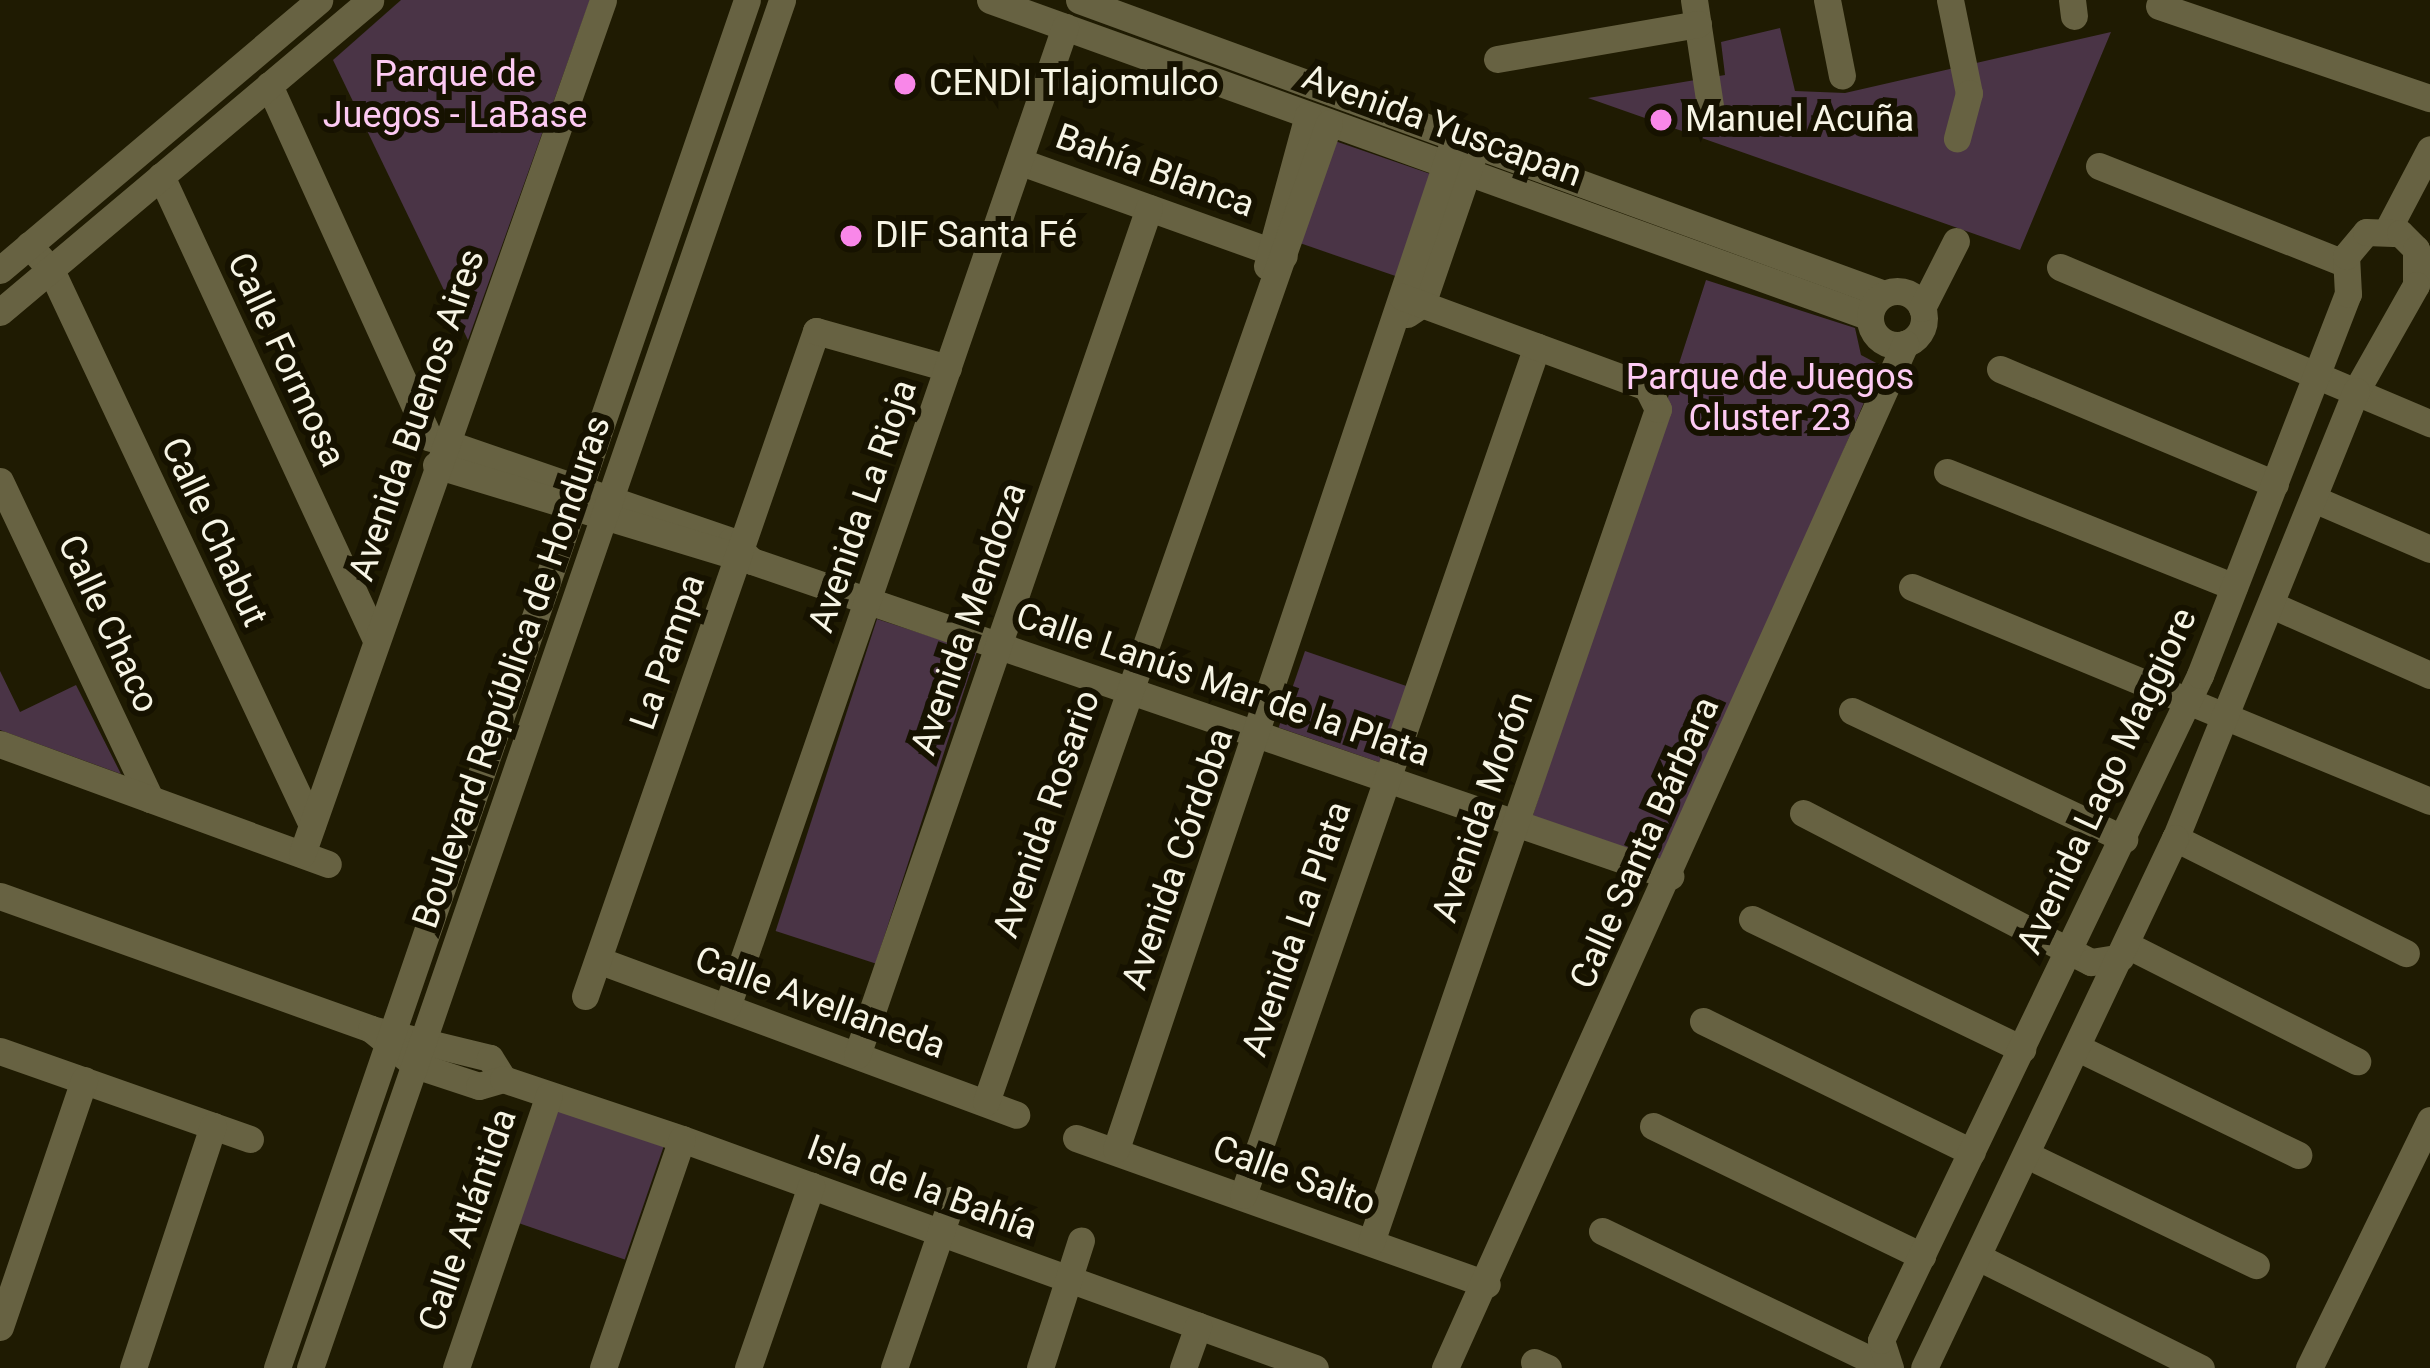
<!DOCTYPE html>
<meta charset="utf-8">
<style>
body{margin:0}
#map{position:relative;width:2430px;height:1368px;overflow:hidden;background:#1f1b02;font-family:Roboto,sans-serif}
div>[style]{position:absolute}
.green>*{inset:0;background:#4a3446;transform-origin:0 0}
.minor>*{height:27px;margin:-13.5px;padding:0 13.5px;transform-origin:13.5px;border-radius:13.5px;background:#676242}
.minor>.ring{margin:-13.5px;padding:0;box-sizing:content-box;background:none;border:27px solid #676242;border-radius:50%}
.dots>*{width:33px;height:33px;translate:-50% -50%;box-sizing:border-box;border:6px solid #161200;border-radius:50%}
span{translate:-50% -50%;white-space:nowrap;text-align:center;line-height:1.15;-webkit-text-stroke:12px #161200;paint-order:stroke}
.park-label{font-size:36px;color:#fdcaf3}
.poi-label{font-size:36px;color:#f7f5e5}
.left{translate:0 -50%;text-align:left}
.street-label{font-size:36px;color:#f7f5e5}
</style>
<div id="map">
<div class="green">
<i style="clip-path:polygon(401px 0,590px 0,468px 340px,333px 60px)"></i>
<i style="clip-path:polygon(1780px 28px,1795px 91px,1845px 93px,2111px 32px,2020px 250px,1588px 98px,1725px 75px,1721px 42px)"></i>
<i style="left:1335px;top:141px;width:105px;height:108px;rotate:19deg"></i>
<i style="clip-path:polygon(1706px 280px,1855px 328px,1861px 355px,1880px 365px,1667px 863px,1532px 818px)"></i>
<i style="left:877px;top:619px;width:105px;height:328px;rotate:18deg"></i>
<i style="left:1305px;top:651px;width:111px;height:81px;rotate:19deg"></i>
<i style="clip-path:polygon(0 671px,20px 712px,76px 685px,121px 774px,0 730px)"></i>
<i style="left:556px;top:1109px;width:114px;height:120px;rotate:19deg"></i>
</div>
<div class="minor">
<i style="left:990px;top:0;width:935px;rotate:19.81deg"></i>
<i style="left:1079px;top:0;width:857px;rotate:20.06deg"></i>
<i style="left:1694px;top:0;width:107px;rotate:81.4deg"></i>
<i style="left:1827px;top:0;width:77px;rotate:78.8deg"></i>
<i style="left:1950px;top:0;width:95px;rotate:78.5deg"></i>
<i style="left:1969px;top:93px;width:47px;rotate:104.9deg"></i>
<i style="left:2072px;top:0;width:16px;rotate:83deg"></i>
<i style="left:2159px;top:6px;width:286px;rotate:18.8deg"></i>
<i style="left:1497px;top:59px;width:204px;rotate:-9.9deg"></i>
<i style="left:269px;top:85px;width:387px;rotate:65.6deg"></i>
<i style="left:429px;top:437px;width:319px;rotate:19deg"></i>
<i style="left:731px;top:541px;width:29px;rotate:44deg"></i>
<i style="left:1021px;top:162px;width:279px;rotate:19.7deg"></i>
<i style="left:2099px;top:166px;width:264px;rotate:21.6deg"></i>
<i style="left:161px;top:176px;width:511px;rotate:65.14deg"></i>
<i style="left:2388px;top:229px;width:90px;rotate:-62.3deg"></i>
<i style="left:29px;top:245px;width:33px;rotate:49deg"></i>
<i style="left:51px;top:270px;width:613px;rotate:64.81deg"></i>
<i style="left:1267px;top:266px;width:156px;rotate:-74.8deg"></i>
<i style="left:2060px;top:267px;width:402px;rotate:22.9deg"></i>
<i style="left:0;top:270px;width:418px;rotate:-40.2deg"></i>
<i class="ring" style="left:1870px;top:291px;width:27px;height:27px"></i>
<i style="left:1922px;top:308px;width:75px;rotate:-63.1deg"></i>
<i style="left:0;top:312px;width:484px;rotate:-40.1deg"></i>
<i style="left:1407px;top:314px;width:18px;rotate:-34deg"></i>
<i style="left:1422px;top:304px;width:153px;rotate:-71deg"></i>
<i style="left:2000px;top:369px;width:298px;rotate:22.7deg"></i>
<i style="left:436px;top:465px;width:330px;rotate:16.9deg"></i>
<i style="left:752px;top:561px;width:971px;rotate:18.94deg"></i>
<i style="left:1947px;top:472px;width:309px;rotate:21.8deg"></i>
<i style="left:0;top:481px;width:352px;rotate:64.7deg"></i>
<i style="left:2314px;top:499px;width:126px;rotate:23.3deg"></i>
<i style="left:1912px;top:587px;width:560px;rotate:22.45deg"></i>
<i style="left:2272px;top:605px;width:173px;rotate:23.9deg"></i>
<i style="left:1852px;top:711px;width:301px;rotate:25.2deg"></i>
<i style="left:0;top:744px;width:349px;rotate:20.1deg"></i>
<i style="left:1803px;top:813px;width:324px;rotate:27.4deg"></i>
<i style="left:2091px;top:962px;width:30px;rotate:-9deg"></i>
<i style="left:2175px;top:838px;width:258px;rotate:26.5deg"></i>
<i style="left:302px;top:854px;width:905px;rotate:-70.58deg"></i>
<i style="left:0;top:896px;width:394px;rotate:19.7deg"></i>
<i style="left:371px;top:1029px;width:122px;rotate:13.7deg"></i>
<i style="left:490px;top:1058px;width:25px;rotate:58deg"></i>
<i style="left:1752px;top:919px;width:300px;rotate:25.7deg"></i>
<i style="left:2127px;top:945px;width:258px;rotate:26.8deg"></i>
<i style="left:598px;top:960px;width:446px;rotate:20.3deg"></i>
<i style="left:585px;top:996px;width:704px;rotate:-70.84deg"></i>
<i style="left:816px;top:331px;width:137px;rotate:15.7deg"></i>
<i style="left:727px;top:1007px;width:1037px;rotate:-70.97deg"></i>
<i style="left:1703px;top:1021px;width:299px;rotate:26deg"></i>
<i style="left:371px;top:1029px;width:57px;rotate:39.3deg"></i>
<i style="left:415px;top:1065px;width:67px;rotate:18.2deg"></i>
<i style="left:479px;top:1086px;width:25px;rotate:-16deg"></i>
<i style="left:503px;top:1079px;width:189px;rotate:18.5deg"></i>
<i style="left:682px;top:1139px;width:673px;rotate:19.89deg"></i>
<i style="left:2078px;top:1048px;width:245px;rotate:25.9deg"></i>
<i style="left:0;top:1051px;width:265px;rotate:19.4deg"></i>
<i style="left:857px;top:1055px;width:896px;rotate:-70.98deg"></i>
<i style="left:986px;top:1102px;width:1037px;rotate:-70.69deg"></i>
<i style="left:1653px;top:1126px;width:299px;rotate:25.8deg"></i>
<i style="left:1076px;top:1138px;width:436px;rotate:19.6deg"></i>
<i style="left:1116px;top:1149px;width:1070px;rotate:-71.48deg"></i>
<i style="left:2027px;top:1155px;width:254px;rotate:25.7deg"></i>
<i style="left:1243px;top:1195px;width:898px;rotate:-70.9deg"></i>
<i style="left:1602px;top:1231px;width:317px;rotate:25.6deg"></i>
<i style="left:1371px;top:1242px;width:881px;rotate:-70.99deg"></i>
<i style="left:1658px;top:409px;width:25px;rotate:-117deg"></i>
<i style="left:1647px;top:387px;width:261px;rotate:-159.8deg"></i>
<i style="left:1978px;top:1257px;width:249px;rotate:26.5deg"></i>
<i style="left:0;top:1327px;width:261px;rotate:-71.2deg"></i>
<i style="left:1534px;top:1362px;width:15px;rotate:23deg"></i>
<i style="left:133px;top:1368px;width:255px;rotate:-71.7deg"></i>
<i style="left:277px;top:1368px;width:1446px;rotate:-71.04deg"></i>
<i style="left:310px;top:1368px;width:1447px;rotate:-70.96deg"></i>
<i style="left:456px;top:1368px;width:288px;rotate:-71.2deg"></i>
<i style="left:603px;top:1368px;width:242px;rotate:-71deg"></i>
<i style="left:748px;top:1368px;width:193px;rotate:-70.9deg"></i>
<i style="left:894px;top:1368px;width:178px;rotate:-71deg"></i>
<i style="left:1040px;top:1368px;width:134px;rotate:-72.2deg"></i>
<i style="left:1183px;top:1368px;width:45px;rotate:-70.3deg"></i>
<i style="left:1445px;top:1368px;width:1123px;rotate:-65.81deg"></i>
<i style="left:1890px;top:1368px;width:29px;rotate:-108deg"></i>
<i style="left:1881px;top:1340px;width:738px;rotate:-64.37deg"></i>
<i style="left:2200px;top:675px;width:409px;rotate:-68.8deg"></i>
<i style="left:2348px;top:294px;width:38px;rotate:-93deg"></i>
<i style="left:2346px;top:256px;width:31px;rotate:-50deg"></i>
<i style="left:2366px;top:232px;width:34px;rotate:2deg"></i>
<i style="left:2400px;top:233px;width:23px;rotate:45deg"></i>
<i style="left:2416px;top:249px;width:36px;rotate:90deg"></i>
<i style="left:2416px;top:285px;width:122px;rotate:119.5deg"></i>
<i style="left:2356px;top:391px;width:482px;rotate:112deg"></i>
<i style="left:2175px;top:838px;width:586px;rotate:115.34deg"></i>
<i style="left:2309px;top:1368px;width:276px;rotate:-64deg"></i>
</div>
<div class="dots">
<i style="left:905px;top:84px;background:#f987e9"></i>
<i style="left:1661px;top:120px;background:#f987e9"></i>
<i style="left:851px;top:236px;background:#f987e9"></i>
</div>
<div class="park-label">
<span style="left:455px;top:95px">Parque de<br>Juegos - LaBase</span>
<span style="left:1770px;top:398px">Parque de Juegos<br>Cluster 23</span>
</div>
<div class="poi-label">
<span class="left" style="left:929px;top:84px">CENDI Tlajomulco</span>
<span class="left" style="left:1685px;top:120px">Manuel Acuña</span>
<span class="left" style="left:875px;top:236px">DIF Santa Fé</span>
</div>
<div class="street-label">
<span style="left:1442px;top:126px;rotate:20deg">Avenida Yuscapan</span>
<span style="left:1155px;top:171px;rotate:20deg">Bahía Blanca</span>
<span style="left:286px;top:360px;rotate:65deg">Calle Formosa</span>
<span style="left:417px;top:415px;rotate:-71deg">Avenida Buenos Aires</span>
<span style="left:863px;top:506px;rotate:-71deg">Avenida La Rioja</span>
<span style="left:214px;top:532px;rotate:65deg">Calle Chabut</span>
<span style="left:969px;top:619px;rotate:-71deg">Avenida Mendoza</span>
<span style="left:108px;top:624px;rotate:65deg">Calle Chaco</span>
<span style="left:668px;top:652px;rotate:-71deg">La Pampa</span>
<span style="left:512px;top:672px;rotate:-71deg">Boulevard República de Honduras</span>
<span style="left:1223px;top:685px;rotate:19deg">Calle Lanús Mar de la Plata</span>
<span style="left:2107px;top:781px;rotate:-65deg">Avenida Lago Maggiore</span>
<span style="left:1483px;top:807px;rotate:-71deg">Avenida Morón</span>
<span style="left:1047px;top:814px;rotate:-71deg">Avenida Rosario</span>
<span style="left:1645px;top:843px;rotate:-66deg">Calle Santa Bárbara</span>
<span style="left:1178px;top:859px;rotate:-71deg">Avenida Córdoba</span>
<span style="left:1297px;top:929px;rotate:-71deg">Avenida La Plata</span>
<span style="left:820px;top:1003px;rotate:20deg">Calle Avellaneda</span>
<span style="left:1294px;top:1176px;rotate:20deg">Calle Salto</span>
<span style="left:922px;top:1188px;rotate:20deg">Isla de la Bahía</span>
<span style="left:468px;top:1220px;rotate:-71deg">Calle Atlántida</span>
</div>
</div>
